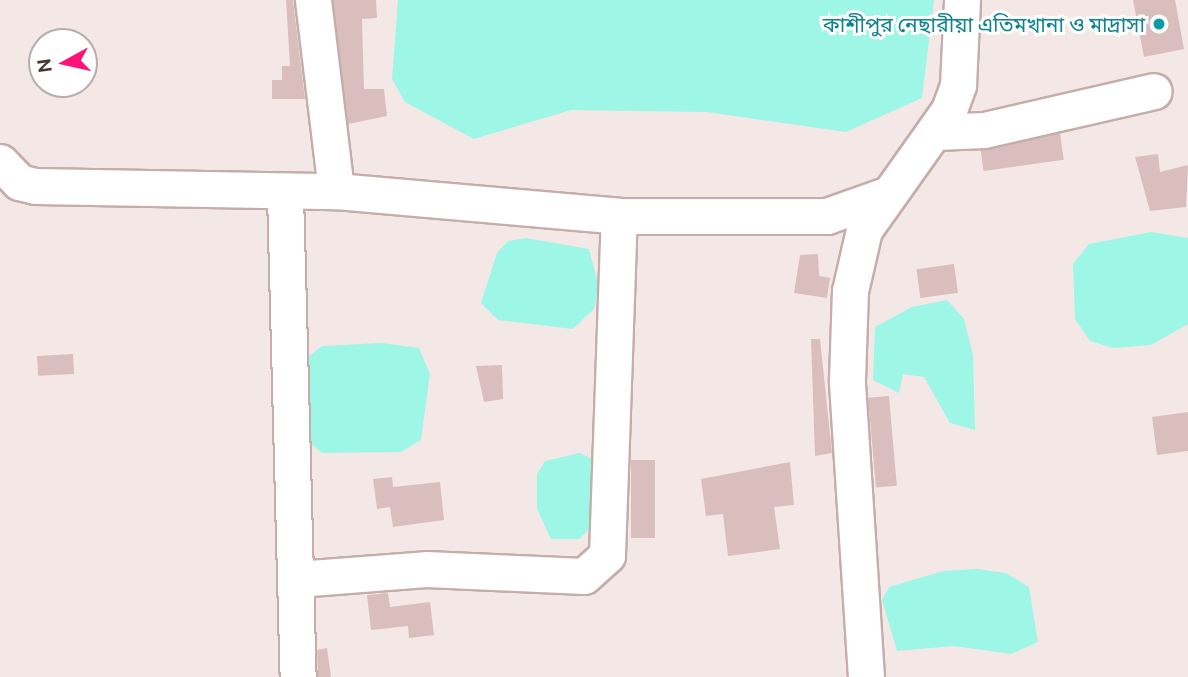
<!DOCTYPE html>
<meta charset="utf-8">
<style>
body{margin:0}
#map{position:relative;width:1188px;height:677px;overflow:hidden;background:#f4e8e6;font-family:Ubuntu,"Noto Sans Bengali",sans-serif}
div>[style]{position:absolute}
.water>*{inset:0;background:#9ef6e6}
.building>*{inset:0;background:#dabebe;transform-origin:0 0}
.roads{filter:drop-shadow(2px 0 #c4adab) drop-shadow(-2px 0 #c4adab) drop-shadow(0 2px #c4adab) drop-shadow(0 -2px #c4adab)}
.minor>*{height:35px;margin:-17.5px;padding:0 17.5px;transform-origin:17.5px;border-radius:17.5px;background:#fff}
.dots>*{width:19px;height:19px;translate:-50% -50%;box-sizing:border-box;border:4px solid #fff;border-radius:50%}
span{translate:-50% -50%;white-space:nowrap;text-align:center;line-height:1.15;-webkit-text-stroke:6px #fff;paint-order:stroke}
.culture-label{font-size:21px;color:#0d838f}
.right{translate:-100% -50%;text-align:right}
.north{position:absolute;left:28px;top:28px;width:70px;height:70px;box-sizing:border-box;background:#fff;border:2px solid #b6aeae;border-radius:50%;rotate:262deg;font-size:19px;font-weight:700;line-height:28px;text-align:center;color:#483535}
.north::after{content:'';display:block;margin:auto;width:24px;height:32px;background:#ff1379;clip-path:polygon(50% 0,100% 100%,50% 72%,0 100%)}
</style>
<div id="map">
<div class="water">
<i style="clip-path:polygon(398px 0,934px 0,922px 98px,846px 132px,707px 112px,571px 110px,474px 139px,405px 102px,392px 79px)"></i>
<i style="clip-path:polygon(1151px 232px,1188px 238px,1188px 324px,1151px 345px,1114px 348px,1090px 341px,1075px 319px,1073px 264px,1089px 244px)"></i>
<i style="clip-path:polygon(526px 238px,589px 249px,599px 287px,594px 309px,573px 329px,498px 320px,481px 303px,497px 253px,508px 241px)"></i>
<i style="clip-path:polygon(947px 300px,964px 319px,973px 355px,975px 430px,950px 423px,924px 377px,903px 374px,899px 393px,873px 380px,875px 327px,912px 307px)"></i>
<i style="clip-path:polygon(381px 343px,419px 348px,430px 374px,421px 440px,401px 452px,322px 453px,310px 443px,305px 419px,305px 359px,322px 346px)"></i>
<i style="clip-path:polygon(580px 453px,596px 461px,593px 526px,579px 539px,551px 539px,537px 509px,537px 474px,545px 461px)"></i>
<i style="clip-path:polygon(978px 569px,1006px 573px,1029px 587px,1038px 642px,1011px 654px,954px 646px,897px 651px,882px 600px,889px 587px,943px 571px)"></i>
</div>
<div class="building">
<i style="clip-path:polygon(286px 0,293px 0,305px 99px,272px 99px,272px 80px,282px 80px,282px 66px,290px 66px)"></i>
<i style="clip-path:polygon(333px 0,376px 0,377px 18px,362px 19px,364px 89px,384px 89px,387px 116px,348px 124px)"></i>
<i style="clip-path:polygon(1133px 0,1175px 0,1184px 49px,1144px 57px)"></i>
<i style="left:1060px;top:133px;width:27px;height:81px;rotate:82deg"></i>
<i style="clip-path:polygon(1158px 154px,1160px 172px,1188px 165px,1186px 207px,1150px 211px,1135px 157px)"></i>
<i style="clip-path:polygon(818px 254px,819px 276px,830px 278px,827px 298px,794px 293px,800px 255px)"></i>
<i style="left:954px;top:264px;width:29px;height:38px;rotate:82deg"></i>
<i style="clip-path:polygon(811px 339px,820px 339px,832px 453px,815px 456px)"></i>
<i style="left:73px;top:354px;width:20px;height:36px;rotate:87deg"></i>
<i style="clip-path:polygon(502px 365px,503px 399px,484px 402px,476px 366px)"></i>
<i style="left:889px;top:396px;width:90px;height:21px;rotate:85deg"></i>
<i style="clip-path:polygon(1188px 412px,1188px 451px,1157px 455px,1152px 417px)"></i>
<i style="left:631px;top:460px;width:24px;height:78px"></i>
<i style="clip-path:polygon(790px 462px,794px 505px,774px 507px,780px 549px,728px 556px,723px 514px,706px 516px,701px 479px)"></i>
<i style="clip-path:polygon(392px 477px,393px 487px,440px 482px,444px 520px,393px 527px,390px 507px,377px 509px,373px 479px)"></i>
<i style="clip-path:polygon(388px 593px,390px 607px,430px 602px,434px 635px,409px 638px,408px 626px,371px 630px,367px 595px)"></i>
<i style="clip-path:polygon(327px 648px,331px 677px,318px 677px,317px 650px)"></i>
</div>
<div class="roads">
<div class="minor">
<i style="left:313px;top:0;width:192px;rotate:83.1deg"></i>
<i style="left:936px;top:132px;width:48px;rotate:-2.4deg"></i>
<i style="left:984px;top:130px;width:174px;rotate:-12.9deg"></i>
<i style="left:0;top:162px;width:28px;rotate:46deg"></i>
<i style="left:19px;top:182px;width:16px;rotate:14deg"></i>
<i style="left:35px;top:186px;width:301px;rotate:1deg"></i>
<i style="left:336px;top:191px;width:284px;rotate:5deg"></i>
<i style="left:619px;top:216px;width:208px"></i>
<i style="left:827px;top:216px;width:59px;rotate:-19.7deg"></i>
<i style="left:285px;top:194px;width:483px;rotate:88.5deg"></i>
<i style="left:297px;top:579px;width:129px;rotate:-4.4deg"></i>
<i style="left:426px;top:569px;width:158px;rotate:2.5deg"></i>
<i style="left:584px;top:576px;width:31px;rotate:-42deg"></i>
<i style="left:607px;top:555px;width:339px;rotate:-88deg"></i>
<i style="left:866px;top:677px;width:298px;rotate:-93.7deg"></i>
<i style="left:847px;top:380px;width:89px;rotate:-88.1deg"></i>
<i style="left:850px;top:291px;width:63px;rotate:-77.1deg"></i>
<i style="left:864px;top:230px;width:147px;rotate:-54.7deg"></i>
<i style="left:949px;top:110px;width:27px;rotate:-70deg"></i>
<i style="left:958px;top:85px;width:85px;rotate:-87.3deg"></i>
</div>
</div>
<div class="dots">
<i style="left:1159px;top:24px;background:#0f9aa8"></i>
</div>
<div class="culture-label">
<span class="right" style="left:1145px;top:24px">কাশীপুর নেছারীয়া এতিমখানা ও মাদ্রাসা</span>
</div>
<div class="north">N</div>
</div>
